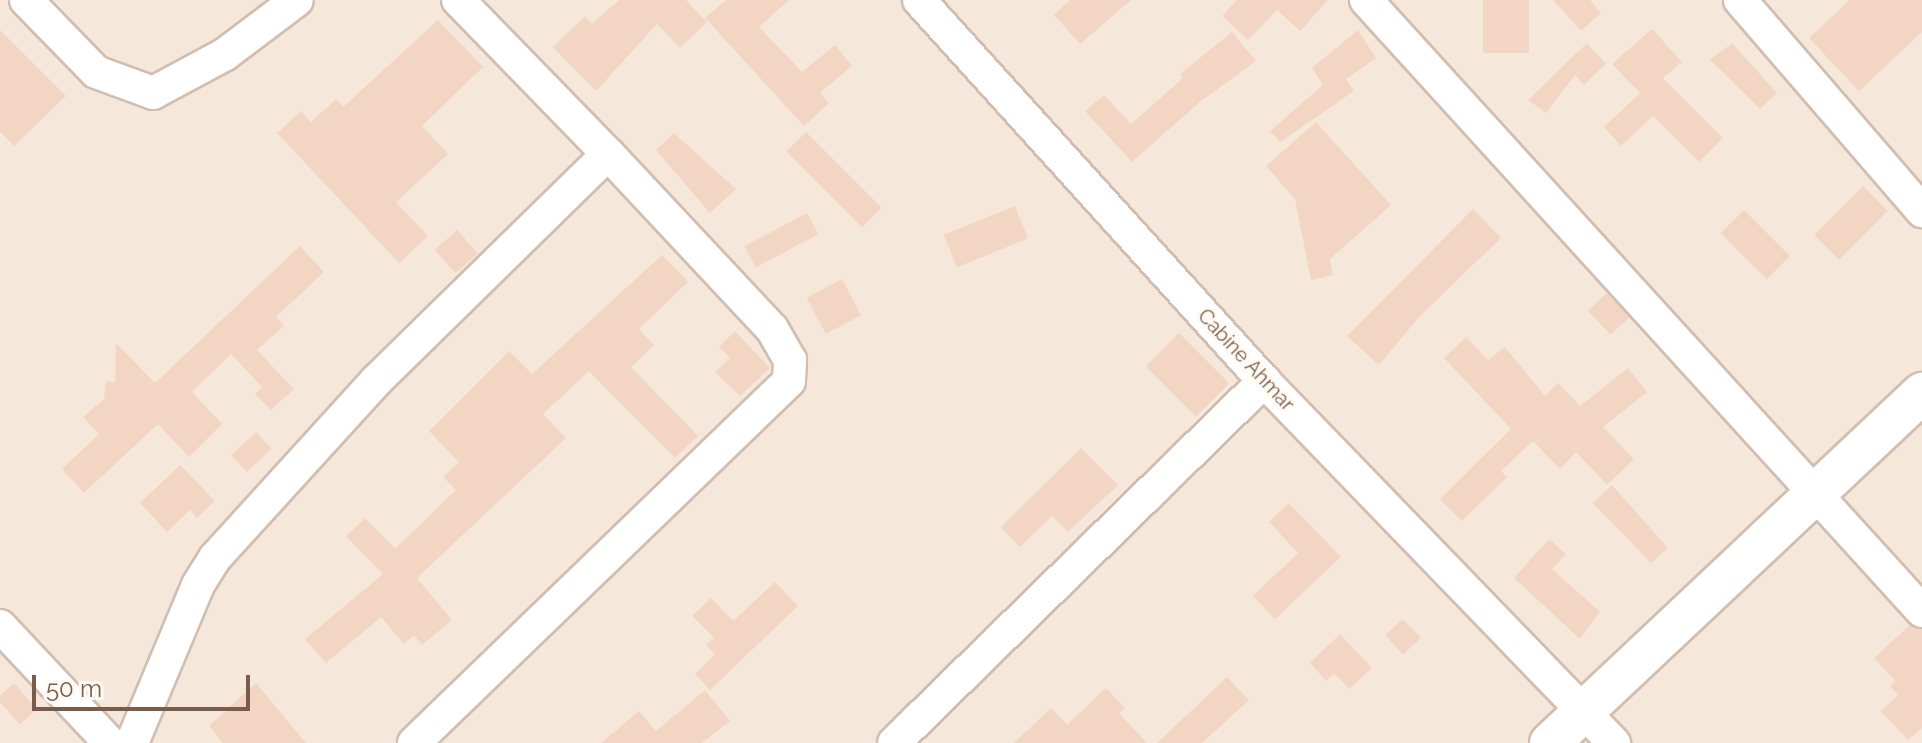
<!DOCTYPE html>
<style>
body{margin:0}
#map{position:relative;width:1922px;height:743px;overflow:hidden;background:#fdf6ec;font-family:Raleway,sans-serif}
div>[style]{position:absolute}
.residential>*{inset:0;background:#f5e8da;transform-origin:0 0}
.building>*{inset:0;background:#f3d5c3;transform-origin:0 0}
.roads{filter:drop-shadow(2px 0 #d1beb0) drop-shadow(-2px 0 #d1beb0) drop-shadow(0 2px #d1beb0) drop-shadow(0 -2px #d1beb0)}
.minor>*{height:32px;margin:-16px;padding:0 16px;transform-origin:16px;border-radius:16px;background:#fff}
.tertiary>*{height:40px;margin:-20px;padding:0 20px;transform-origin:20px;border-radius:20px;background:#fff}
span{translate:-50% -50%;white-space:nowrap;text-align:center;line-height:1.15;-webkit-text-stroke:7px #fffaf3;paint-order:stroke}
.street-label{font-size:20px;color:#7a5c4d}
.scale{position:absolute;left:32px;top:675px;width:218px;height:36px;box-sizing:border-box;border:4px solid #7a5c4d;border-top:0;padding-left:10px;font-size:24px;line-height:28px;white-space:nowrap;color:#7a5c4d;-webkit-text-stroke:6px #fffaf3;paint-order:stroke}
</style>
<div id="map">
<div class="residential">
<i style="left:0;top:0;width:1922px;height:743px"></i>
</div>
<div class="building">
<i style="clip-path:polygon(619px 0,686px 0,707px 22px,680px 48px,657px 24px,596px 91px,553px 47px,585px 16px,592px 24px)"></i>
<i style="clip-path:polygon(726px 0,789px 0,759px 27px,802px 72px,835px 45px,852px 66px,820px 93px,829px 103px,804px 126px,705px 18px)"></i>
<i style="clip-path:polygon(1070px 0,1131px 0,1080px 44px,1054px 15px)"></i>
<i style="clip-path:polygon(1237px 0,1328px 0,1300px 31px,1277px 10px,1248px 40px,1222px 16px)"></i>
<i style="left:1483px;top:0;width:46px;height:53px"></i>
<i style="clip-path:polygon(1553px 0,1590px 0,1601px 13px,1581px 31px)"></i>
<i style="clip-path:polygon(1850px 0,1922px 0,1922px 32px,1859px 91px,1809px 38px)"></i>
<i style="clip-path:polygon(438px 20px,483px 67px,422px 126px,448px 154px,396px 202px,428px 236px,399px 263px,277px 133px,301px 111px,311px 122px,336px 99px,343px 107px)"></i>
<i style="clip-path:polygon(1652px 29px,1682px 62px,1663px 78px,1723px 138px,1699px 162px,1653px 116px,1621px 146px,1604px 127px,1640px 93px,1612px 64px)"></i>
<i style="clip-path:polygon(0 30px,66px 96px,14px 146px,0 132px)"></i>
<i style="clip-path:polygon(1358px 30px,1376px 58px,1346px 79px,1354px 91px,1280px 142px,1270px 131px,1323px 85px,1312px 68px)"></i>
<i style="clip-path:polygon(1232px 32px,1256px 61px,1201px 101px,1132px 162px,1085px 111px,1104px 95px,1131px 124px,1183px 78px,1180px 74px)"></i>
<i style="clip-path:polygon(1587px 43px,1606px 64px,1584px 85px,1575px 75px,1546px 113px,1528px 100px)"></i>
<i style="clip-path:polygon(1732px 43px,1777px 93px,1760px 109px,1710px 60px)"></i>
<i style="clip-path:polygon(1316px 122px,1391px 205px,1330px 259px,1333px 275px,1311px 280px,1295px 199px,1266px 166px)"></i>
<i style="left:806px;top:132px;width:107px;height:28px;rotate:45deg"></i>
<i style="clip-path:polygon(674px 133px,736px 189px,710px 213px,656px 150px)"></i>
<i style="left:1863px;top:186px;width:35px;height:69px;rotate:45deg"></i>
<i style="left:1015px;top:206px;width:35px;height:77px;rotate:68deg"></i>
<i style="clip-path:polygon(1473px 209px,1501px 238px,1420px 316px,1379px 365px,1347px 336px)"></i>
<i style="left:1744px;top:210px;width:65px;height:33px;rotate:45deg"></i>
<i style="left:807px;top:213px;width:24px;height:71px;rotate:62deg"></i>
<i style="left:457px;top:230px;width:31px;height:30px;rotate:48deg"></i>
<i style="clip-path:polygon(300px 246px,324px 272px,276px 317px,284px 326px,257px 350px,294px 389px,271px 410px,255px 394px,262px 387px,231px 354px,192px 392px,222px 424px,189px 457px,158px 424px,84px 493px,62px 469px,99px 434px,83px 417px,104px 399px,106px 381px,115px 382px,116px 343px,155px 383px)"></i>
<i style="clip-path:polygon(662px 255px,688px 282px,639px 329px,654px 345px,631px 367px,698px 436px,675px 458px,589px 371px,543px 414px,566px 438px,417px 578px,452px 620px,422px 645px,414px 635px,404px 644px,381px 617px,326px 663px,305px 639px,383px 574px,346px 536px,365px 518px,395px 549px,456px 490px,443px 477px,459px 462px,429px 431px,509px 351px,532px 374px)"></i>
<i style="left:842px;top:279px;width:41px;height:40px;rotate:62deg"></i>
<i style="left:1607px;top:293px;width:33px;height:26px;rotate:47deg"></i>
<i style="clip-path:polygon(735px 331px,770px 368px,740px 396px,715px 372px,730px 358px,719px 347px)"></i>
<i style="left:1179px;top:333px;width:71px;height:47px;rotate:45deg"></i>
<i style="clip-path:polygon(1466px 337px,1488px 360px,1505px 347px,1545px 396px,1558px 383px,1580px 406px,1628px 368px,1647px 392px,1603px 427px,1634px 459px,1607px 485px,1576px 452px,1560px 469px,1533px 441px,1501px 471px,1507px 477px,1462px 521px,1440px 499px,1511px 429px,1444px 358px)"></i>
<i style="left:256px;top:432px;width:23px;height:34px;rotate:47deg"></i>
<i style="clip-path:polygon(1081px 448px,1118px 485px,1068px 532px,1052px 516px,1020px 547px,1001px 527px)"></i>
<i style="clip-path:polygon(180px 465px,215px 501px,197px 518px,190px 510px,167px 532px,140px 503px)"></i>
<i style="clip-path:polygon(1612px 485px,1668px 548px,1651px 563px,1593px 503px)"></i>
<i style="clip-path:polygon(1289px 503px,1341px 557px,1275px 619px,1253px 596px,1298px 553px,1269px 522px)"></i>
<i style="clip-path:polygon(1549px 539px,1566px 554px,1552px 569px,1600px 612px,1580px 639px,1514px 578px)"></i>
<i style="clip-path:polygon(775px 582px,798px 606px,710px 690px,695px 674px,715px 654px,706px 645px,714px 638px,692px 616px,711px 598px,733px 621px)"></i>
<i style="left:1403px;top:619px;width:26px;height:24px;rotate:47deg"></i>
<i style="clip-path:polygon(1910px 625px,1922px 629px,1922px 728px,1908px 740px,1881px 711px,1898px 695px,1890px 686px,1895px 681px,1874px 658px)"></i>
<i style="clip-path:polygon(1340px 634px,1372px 668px,1349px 689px,1334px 673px,1326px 681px,1310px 663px)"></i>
<i style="clip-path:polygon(1227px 677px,1249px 700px,1202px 743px,1157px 743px)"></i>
<i style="left:14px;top:683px;width:35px;height:23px;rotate:49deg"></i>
<i style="clip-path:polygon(256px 683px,306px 743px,223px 743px,209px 726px)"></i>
<i style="clip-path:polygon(1106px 688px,1125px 708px,1119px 713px,1147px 743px,1014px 743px,1051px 708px,1067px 725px)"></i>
<i style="clip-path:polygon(705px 690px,730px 721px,702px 743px,601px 743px,639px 711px,656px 731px)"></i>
</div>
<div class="roads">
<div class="minor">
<i style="left:26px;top:0;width:100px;rotate:45.8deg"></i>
<i style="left:96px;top:72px;width:61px;rotate:20.2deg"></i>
<i style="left:153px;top:93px;width:81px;rotate:-28.2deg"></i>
<i style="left:224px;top:55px;width:91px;rotate:-37deg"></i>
<i style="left:919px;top:0;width:514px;rotate:47.84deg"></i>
<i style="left:1264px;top:381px;width:504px;rotate:45.97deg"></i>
<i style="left:1366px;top:0;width:826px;rotate:47.7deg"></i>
<i style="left:1740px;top:0;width:279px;rotate:49.2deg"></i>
<i style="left:0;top:626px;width:161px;rotate:46.8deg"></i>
<i style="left:132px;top:743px;width:171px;rotate:-67.3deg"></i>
<i style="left:198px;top:585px;width:32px;rotate:-58deg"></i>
<i style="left:215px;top:558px;width:238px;rotate:-47.7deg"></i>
<i style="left:375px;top:382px;width:326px;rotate:-44.4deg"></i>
<i style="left:608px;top:154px;width:215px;rotate:-134.2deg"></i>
<i style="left:414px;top:743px;width:521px;rotate:-43.99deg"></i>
<i style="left:789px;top:381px;width:21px;rotate:-87deg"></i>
<i style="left:790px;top:360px;width:36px;rotate:-120deg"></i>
<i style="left:772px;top:329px;width:240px;rotate:-133.1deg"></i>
<i style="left:894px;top:743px;width:518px;rotate:-44.37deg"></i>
</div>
<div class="tertiary">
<i style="left:1550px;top:743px;width:511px;rotate:-43.25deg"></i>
</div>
</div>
<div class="street-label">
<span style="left:1246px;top:360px;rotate:47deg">Cabine Ahmar</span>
</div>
<div class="scale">50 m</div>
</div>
